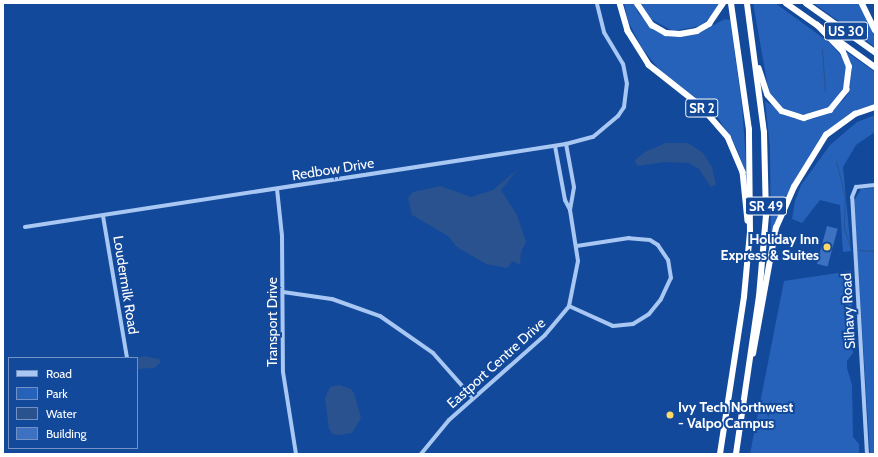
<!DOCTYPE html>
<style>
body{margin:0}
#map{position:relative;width:878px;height:457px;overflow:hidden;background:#13499b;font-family:Cabin,sans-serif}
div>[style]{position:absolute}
.green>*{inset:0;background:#2662b9}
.water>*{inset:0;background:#2a528f}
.stream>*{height:1px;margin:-0.5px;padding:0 0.5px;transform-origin:0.5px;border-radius:0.5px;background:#2a528f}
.building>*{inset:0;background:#3d72c2;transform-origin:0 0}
.minor>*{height:4px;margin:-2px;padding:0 2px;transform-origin:2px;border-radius:2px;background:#a8c7f3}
.highway>*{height:5.5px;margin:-2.75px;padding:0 2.75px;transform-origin:2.75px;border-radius:2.75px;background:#fff}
.dots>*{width:11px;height:11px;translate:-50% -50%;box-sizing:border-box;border:2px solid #13499b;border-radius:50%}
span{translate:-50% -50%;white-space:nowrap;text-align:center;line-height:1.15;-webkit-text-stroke:4px #13499b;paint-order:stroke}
.shield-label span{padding:1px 3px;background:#13499b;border:1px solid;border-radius:3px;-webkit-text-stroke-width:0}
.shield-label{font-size:13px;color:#fff;font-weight:700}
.street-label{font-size:14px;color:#fff}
.poi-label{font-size:14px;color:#fff;font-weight:700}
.right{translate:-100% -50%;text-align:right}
.left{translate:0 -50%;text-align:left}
.frame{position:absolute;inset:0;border:4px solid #fff;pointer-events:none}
.legend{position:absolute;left:8px;top:357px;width:130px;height:92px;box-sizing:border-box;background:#13499b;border:1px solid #7192c3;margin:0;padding:5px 7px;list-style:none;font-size:12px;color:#fff}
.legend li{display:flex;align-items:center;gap:8px;height:20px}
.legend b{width:20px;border:1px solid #7192c3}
</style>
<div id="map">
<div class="green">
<i style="clip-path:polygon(624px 3px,634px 3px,638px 13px,654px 29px,675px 36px,697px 34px,725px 19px,730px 20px,742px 106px,747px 176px,736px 147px,718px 118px,662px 73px,642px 48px,628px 21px)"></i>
<i style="clip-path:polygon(640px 3px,720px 3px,711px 17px,700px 26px,673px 31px,649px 18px)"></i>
<i style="clip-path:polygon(753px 3px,775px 3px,830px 43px,842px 57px,846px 66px,845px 86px,829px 107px,812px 114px,797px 114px,781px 107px,769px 93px)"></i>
<i style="clip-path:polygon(813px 3px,861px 3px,875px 35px,875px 47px)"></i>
<i style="clip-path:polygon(844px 50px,875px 72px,875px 105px,849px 114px,830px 129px,784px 199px,771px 243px,770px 147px,765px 101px,794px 119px,813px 119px,831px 112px,846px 97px,850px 87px,851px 67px)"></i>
<i style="clip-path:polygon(875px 115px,875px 132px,856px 145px,843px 167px,851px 251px,843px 252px,840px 205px,820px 200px,802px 223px,792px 219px,795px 201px,801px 185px,830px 145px,857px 122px)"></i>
<i style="clip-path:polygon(875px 188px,875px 454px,870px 454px,854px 201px,861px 189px)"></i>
<i style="clip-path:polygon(851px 271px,853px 353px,847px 361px,847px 368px,852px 385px,853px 437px,859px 444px,859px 454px,750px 454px,784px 281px)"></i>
</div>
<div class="water">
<i style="clip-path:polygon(666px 143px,688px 143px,703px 153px,712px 167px,716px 185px,711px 187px,699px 169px,688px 163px,665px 162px,637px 166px,635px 160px,645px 152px)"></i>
<i style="clip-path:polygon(518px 169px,501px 190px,517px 215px,526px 242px,521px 252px,520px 265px,513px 261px,507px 268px,486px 264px,457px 247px,448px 236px,412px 215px,408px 198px,413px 192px,440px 186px,471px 197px,493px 190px)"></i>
<i style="clip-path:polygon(144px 356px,159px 359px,161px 362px,154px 368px,138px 369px,136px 358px)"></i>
<i style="clip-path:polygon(339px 385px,351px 389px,354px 393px,361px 418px,352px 433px,339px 435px,333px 434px,329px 429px,325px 398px,330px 387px)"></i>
</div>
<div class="stream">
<i style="left:822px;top:49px;width:42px;rotate:85.9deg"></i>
<i style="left:836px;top:161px;width:36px;rotate:76deg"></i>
<i style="left:845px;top:196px;width:32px;rotate:92deg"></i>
<i style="left:844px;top:228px;width:20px;rotate:72deg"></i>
<i style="left:859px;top:250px;width:15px;rotate:4deg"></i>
<i style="left:874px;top:251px;width:6px;rotate:81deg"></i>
<i style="left:875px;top:258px;width:5px;rotate:90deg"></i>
</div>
<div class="building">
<i style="left:827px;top:226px;width:11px;height:39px;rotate:15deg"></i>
</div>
<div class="minor">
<i style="left:555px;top:146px;width:55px;rotate:79.5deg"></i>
<i style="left:565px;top:200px;width:11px;rotate:63deg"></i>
<i style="left:570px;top:210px;width:23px;rotate:-80deg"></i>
<i style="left:574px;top:187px;width:44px;rotate:-100.5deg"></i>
<i style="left:277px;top:189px;width:47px;rotate:83.9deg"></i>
<i style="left:282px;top:236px;width:136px;rotate:89.6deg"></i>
<i style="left:283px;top:372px;width:83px;rotate:81deg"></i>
<i style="left:103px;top:216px;width:144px;rotate:80.4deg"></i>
<i style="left:25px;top:227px;width:547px;rotate:-8.72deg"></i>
<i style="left:566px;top:144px;width:28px;rotate:-15deg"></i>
<i style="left:593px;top:137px;width:33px;rotate:-40deg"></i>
<i style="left:618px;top:116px;width:11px;rotate:-56deg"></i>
<i style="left:624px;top:107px;width:23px;rotate:-83deg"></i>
<i style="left:627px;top:84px;width:20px;rotate:-101deg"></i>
<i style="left:623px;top:64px;width:37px;rotate:-121deg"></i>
<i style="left:604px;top:32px;width:30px;rotate:-104deg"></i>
<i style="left:283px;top:292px;width:49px;rotate:8.1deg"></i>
<i style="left:332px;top:299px;width:51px;rotate:19.5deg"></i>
<i style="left:380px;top:316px;width:65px;rotate:34.9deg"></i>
<i style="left:433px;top:353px;width:60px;rotate:48.4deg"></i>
<i style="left:569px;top:306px;width:48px;rotate:24.4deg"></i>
<i style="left:613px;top:326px;width:20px;rotate:-6deg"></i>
<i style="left:633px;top:324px;width:19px;rotate:-32deg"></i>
<i style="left:649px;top:314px;width:19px;rotate:-51deg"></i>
<i style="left:661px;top:299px;width:23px;rotate:-65deg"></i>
<i style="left:671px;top:278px;width:18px;rotate:-99deg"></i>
<i style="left:668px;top:260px;width:18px;rotate:-124deg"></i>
<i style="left:658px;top:245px;width:9px;rotate:-148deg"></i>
<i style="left:650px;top:240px;width:21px;rotate:-175deg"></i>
<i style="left:629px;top:238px;width:53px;rotate:171.3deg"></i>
<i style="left:421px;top:454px;width:44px;rotate:-50.5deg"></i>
<i style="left:449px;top:420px;width:128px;rotate:-41.5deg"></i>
<i style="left:545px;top:335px;width:38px;rotate:-50deg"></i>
<i style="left:569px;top:306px;width:46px;rotate:-78.7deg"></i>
<i style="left:578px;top:261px;width:52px;rotate:-98.9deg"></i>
<i style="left:867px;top:454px;width:257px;rotate:-93.3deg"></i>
<i style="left:852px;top:197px;width:11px;rotate:-68deg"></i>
<i style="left:856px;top:187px;width:19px;rotate:-6deg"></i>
</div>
<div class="highway">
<i style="left:620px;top:3px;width:29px;rotate:74deg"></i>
<i style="left:628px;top:31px;width:40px;rotate:58deg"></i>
<i style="left:649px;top:65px;width:66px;rotate:38.3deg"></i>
<i style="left:701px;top:106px;width:41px;rotate:48.9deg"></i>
<i style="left:728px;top:137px;width:38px;rotate:67deg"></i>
<i style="left:743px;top:172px;width:49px;rotate:84.2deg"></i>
<i style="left:637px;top:3px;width:27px;rotate:56deg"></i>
<i style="left:652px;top:25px;width:16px;rotate:30deg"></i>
<i style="left:666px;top:33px;width:14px;rotate:4deg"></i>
<i style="left:680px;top:34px;width:17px;rotate:-10deg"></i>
<i style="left:697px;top:31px;width:14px;rotate:-30deg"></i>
<i style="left:709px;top:24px;width:25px;rotate:-56deg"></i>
<i style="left:786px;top:3px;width:42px;rotate:35.2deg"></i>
<i style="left:806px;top:3px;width:85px;rotate:35.4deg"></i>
<i style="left:862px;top:3px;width:30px;rotate:64deg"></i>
<i style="left:828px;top:33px;width:58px;rotate:35.9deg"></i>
<i style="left:759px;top:68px;width:28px;rotate:72deg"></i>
<i style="left:768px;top:95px;width:21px;rotate:49deg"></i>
<i style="left:782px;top:111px;width:23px;rotate:18deg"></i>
<i style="left:804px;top:118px;width:27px;rotate:-17deg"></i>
<i style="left:830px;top:110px;width:26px;rotate:-51deg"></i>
<i style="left:846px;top:90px;width:23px;rotate:-83deg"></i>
<i style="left:849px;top:67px;width:16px;rotate:-112deg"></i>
<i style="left:843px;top:52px;width:37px;rotate:-134deg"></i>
<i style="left:753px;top:354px;width:128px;rotate:-79.7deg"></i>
<i style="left:776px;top:228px;width:45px;rotate:-66.3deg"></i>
<i style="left:794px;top:187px;width:61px;rotate:-58.4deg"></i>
<i style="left:826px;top:135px;width:36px;rotate:-36deg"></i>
<i style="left:855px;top:114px;width:21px;rotate:-19deg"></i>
<i style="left:720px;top:454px;width:159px;rotate:-81.3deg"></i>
<i style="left:744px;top:297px;width:65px;rotate:-84.7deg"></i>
<i style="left:750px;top:232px;width:102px;rotate:-90.6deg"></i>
<i style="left:749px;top:130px;width:128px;rotate:-98.1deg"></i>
<i style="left:736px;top:454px;width:159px;rotate:-81.7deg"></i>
<i style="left:759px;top:297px;width:81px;rotate:-85.1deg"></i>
<i style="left:766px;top:216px;width:83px;rotate:-91.4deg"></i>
<i style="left:764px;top:133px;width:131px;rotate:-97.5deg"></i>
</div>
<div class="dots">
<i style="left:827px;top:247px;background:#ffda6b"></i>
<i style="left:670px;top:415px;background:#ffda6b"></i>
</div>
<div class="shield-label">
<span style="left:846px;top:31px">US 30</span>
<span style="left:702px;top:108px">SR 2</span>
<span style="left:766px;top:206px">SR 49</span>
</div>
<div class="street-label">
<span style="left:333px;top:169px;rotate:-9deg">Redbow Drive</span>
<span style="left:126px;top:285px;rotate:81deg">Loudermilk Road</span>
<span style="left:848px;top:311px;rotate:-93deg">Silhavy Road</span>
<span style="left:272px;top:322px;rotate:-90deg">Transport Drive</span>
<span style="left:496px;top:363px;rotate:-42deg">Eastport Centre Drive</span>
</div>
<div class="poi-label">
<span class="right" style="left:819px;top:247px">Holiday Inn<br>Express &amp; Suites</span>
<span class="left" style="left:678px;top:415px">Ivy Tech Northwest<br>- Valpo Campus</span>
</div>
<div class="frame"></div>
<ul class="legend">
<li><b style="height:5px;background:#a8c7f3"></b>Road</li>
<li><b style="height:11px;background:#2662b9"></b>Park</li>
<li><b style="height:11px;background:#2a528f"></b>Water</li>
<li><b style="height:11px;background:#3d72c2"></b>Building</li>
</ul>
</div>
